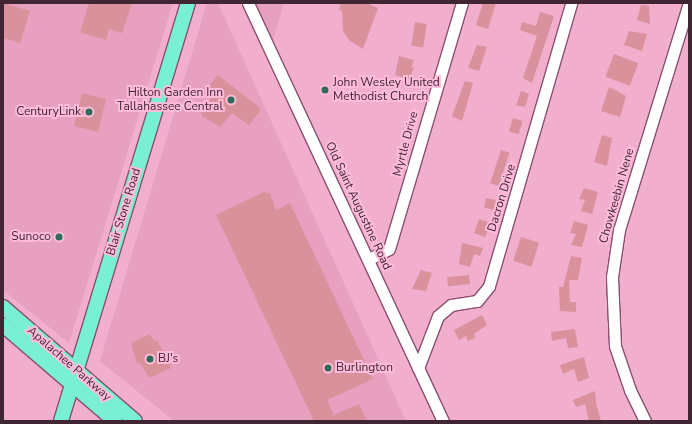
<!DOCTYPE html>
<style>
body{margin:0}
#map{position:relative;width:692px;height:424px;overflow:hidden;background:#f1aecd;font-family:"Nunito Sans",sans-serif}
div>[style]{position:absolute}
.built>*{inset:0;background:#e8a0c1}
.building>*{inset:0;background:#d9919c;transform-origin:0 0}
.roads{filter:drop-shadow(1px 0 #8a4f6d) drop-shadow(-1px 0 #8a4f6d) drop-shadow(0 1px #8a4f6d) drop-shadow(0 -1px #8a4f6d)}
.minor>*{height:11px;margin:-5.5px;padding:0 5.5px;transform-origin:5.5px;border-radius:5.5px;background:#fff}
.major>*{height:14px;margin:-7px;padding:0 7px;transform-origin:7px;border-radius:7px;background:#79f0d3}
.dots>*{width:11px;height:11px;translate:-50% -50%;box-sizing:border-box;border:2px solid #ffbbda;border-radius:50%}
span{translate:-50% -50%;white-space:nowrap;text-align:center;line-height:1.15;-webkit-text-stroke:4px #ffbbda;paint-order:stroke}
.poi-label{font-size:12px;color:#402632}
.left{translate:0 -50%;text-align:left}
.right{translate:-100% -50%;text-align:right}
.street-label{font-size:12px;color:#402632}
.frame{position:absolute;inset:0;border:4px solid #402632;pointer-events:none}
</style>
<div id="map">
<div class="built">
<i style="clip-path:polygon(3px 3px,173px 3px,69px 343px,3px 290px)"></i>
<i style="clip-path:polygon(207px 3px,218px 3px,406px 421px,174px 421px,100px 361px)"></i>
<i style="clip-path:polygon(254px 3px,284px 3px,272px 44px)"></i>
</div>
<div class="building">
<i style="clip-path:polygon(3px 3px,30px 11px,20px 43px,3px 38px)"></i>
<i style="clip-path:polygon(89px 3px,132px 3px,122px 33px,109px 29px,106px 40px,80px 32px)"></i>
<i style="clip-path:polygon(341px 3px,367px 3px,378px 8px,363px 49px,350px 41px,343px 31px,342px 11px,339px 10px)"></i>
<i style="clip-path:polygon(483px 3px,496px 3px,488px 29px,476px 25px)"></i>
<i style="clip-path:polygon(641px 5px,649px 6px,650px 24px,637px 20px)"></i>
<i style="clip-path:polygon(540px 12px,554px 16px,532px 83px,523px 78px,537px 36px,520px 30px,522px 22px,536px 26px)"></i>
<i style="left:415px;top:22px;width:12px;height:24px;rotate:9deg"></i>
<i style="clip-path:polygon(629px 31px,647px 34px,642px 51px,624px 45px)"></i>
<i style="clip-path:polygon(477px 45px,487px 47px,479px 71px,468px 68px)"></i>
<i style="left:614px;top:54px;width:26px;height:24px;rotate:21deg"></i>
<i style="clip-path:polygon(399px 56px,414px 60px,411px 67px,414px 68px,409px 79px,395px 75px)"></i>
<i style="clip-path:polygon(218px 75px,259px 107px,260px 111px,249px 125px,232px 113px,220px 127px,202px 116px,200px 110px,213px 96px,207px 88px)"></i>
<i style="clip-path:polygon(465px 81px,473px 83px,462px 121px,452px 116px)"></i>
<i style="clip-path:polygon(609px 87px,626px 96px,620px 117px,601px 111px)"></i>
<i style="clip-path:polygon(521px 91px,529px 94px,525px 107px,516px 105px)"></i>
<i style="left:82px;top:93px;width:25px;height:34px;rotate:14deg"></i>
<i style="left:513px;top:118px;width:10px;height:14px;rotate:17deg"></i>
<i style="clip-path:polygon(602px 135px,612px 138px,607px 166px,594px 162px)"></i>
<i style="left:501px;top:150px;width:9px;height:35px;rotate:18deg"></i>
<i style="clip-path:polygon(584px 188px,598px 192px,592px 214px,581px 211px,585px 200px,579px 199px)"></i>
<i style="clip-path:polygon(264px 192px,270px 193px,276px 210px,290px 203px,373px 379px,327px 400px,334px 415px,359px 404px,367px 421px,314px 421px,216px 215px)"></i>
<i style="left:486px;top:198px;width:10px;height:10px;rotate:11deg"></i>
<i style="left:479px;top:219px;width:12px;height:15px;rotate:20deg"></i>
<i style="clip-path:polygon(574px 221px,588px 225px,582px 247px,571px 245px,576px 234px,570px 233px)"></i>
<i style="left:521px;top:237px;width:19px;height:25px;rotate:18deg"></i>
<i style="clip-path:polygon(462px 243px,483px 248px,480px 256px,474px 254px,470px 267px,459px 264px)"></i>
<i style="clip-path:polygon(571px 256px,582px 258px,578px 280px,569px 280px,570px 302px,576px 302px,576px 312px,560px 311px,559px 287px,563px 287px)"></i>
<i style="clip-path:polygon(421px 270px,432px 273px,426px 291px,412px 289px)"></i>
<i style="left:469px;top:275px;width:9px;height:22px;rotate:84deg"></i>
<i style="clip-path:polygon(482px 315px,487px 325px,474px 334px,475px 338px,468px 341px,466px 336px,459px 340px,454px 330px)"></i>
<i style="clip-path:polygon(575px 329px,578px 347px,568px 348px,566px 338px,552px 341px,551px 332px)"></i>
<i style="clip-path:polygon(150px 334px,154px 341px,157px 340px,171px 368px,149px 378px,140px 363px,137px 364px,131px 343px)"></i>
<i style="clip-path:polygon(584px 357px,589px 378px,578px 382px,574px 369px,563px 374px,560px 365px)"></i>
<i style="clip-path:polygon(595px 391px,596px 403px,601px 421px,589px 421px,585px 404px,576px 407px,573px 400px)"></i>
</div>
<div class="roads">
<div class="minor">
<i style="left:248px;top:3px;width:461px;rotate:65deg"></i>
<i style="left:369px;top:259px;width:22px;rotate:-27deg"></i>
<i style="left:389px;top:249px;width:257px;rotate:-73.5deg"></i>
<i style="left:418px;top:368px;width:56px;rotate:-69deg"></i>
<i style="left:438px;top:316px;width:17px;rotate:-40deg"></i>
<i style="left:451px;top:305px;width:26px;rotate:-9deg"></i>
<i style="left:477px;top:301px;width:19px;rotate:-51deg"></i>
<i style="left:489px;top:286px;width:295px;rotate:-73.8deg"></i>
<i style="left:645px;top:421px;width:34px;rotate:-116deg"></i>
<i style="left:630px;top:390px;width:46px;rotate:-108.8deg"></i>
<i style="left:615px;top:346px;width:69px;rotate:-92.5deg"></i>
<i style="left:612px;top:277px;width:48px;rotate:-81.5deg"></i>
<i style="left:619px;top:230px;width:238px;rotate:-72.9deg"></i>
</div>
<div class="major">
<i style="left:3px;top:307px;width:174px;rotate:40.8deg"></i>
<i style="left:3px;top:325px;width:148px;rotate:40.6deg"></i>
<i style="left:61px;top:421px;width:437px;rotate:-73.1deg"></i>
</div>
</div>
<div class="dots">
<i style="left:325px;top:90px;background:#2e6c58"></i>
<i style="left:231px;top:100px;background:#2e6c58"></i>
<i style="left:89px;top:112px;background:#2e6c58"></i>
<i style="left:59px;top:237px;background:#2e6c58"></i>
<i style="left:150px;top:359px;background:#2e6c58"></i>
<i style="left:328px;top:368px;background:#2e6c58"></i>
</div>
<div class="poi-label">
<span class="left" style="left:333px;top:90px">John Wesley United<br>Methodist Church</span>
<span class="right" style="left:223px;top:100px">Hilton Garden Inn<br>Tallahassee Central</span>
<span class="right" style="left:81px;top:112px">CenturyLink</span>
<span class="right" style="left:51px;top:237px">Sunoco</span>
<span class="left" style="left:158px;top:359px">BJ's</span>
<span class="left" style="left:336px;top:368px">Burlington</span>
</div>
<div class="street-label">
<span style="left:406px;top:144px;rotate:-75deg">Myrtle Drive</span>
<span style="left:617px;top:196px;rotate:-74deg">Chowkeebin Nene</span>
<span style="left:502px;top:198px;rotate:-73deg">Dacron Drive</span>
<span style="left:358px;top:206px;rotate:65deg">Old Saint Augustine Road</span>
<span style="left:124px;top:212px;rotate:-73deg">Blair Stone Road</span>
<span style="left:69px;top:364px;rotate:41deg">Apalachee Parkway</span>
</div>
<div class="frame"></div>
</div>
